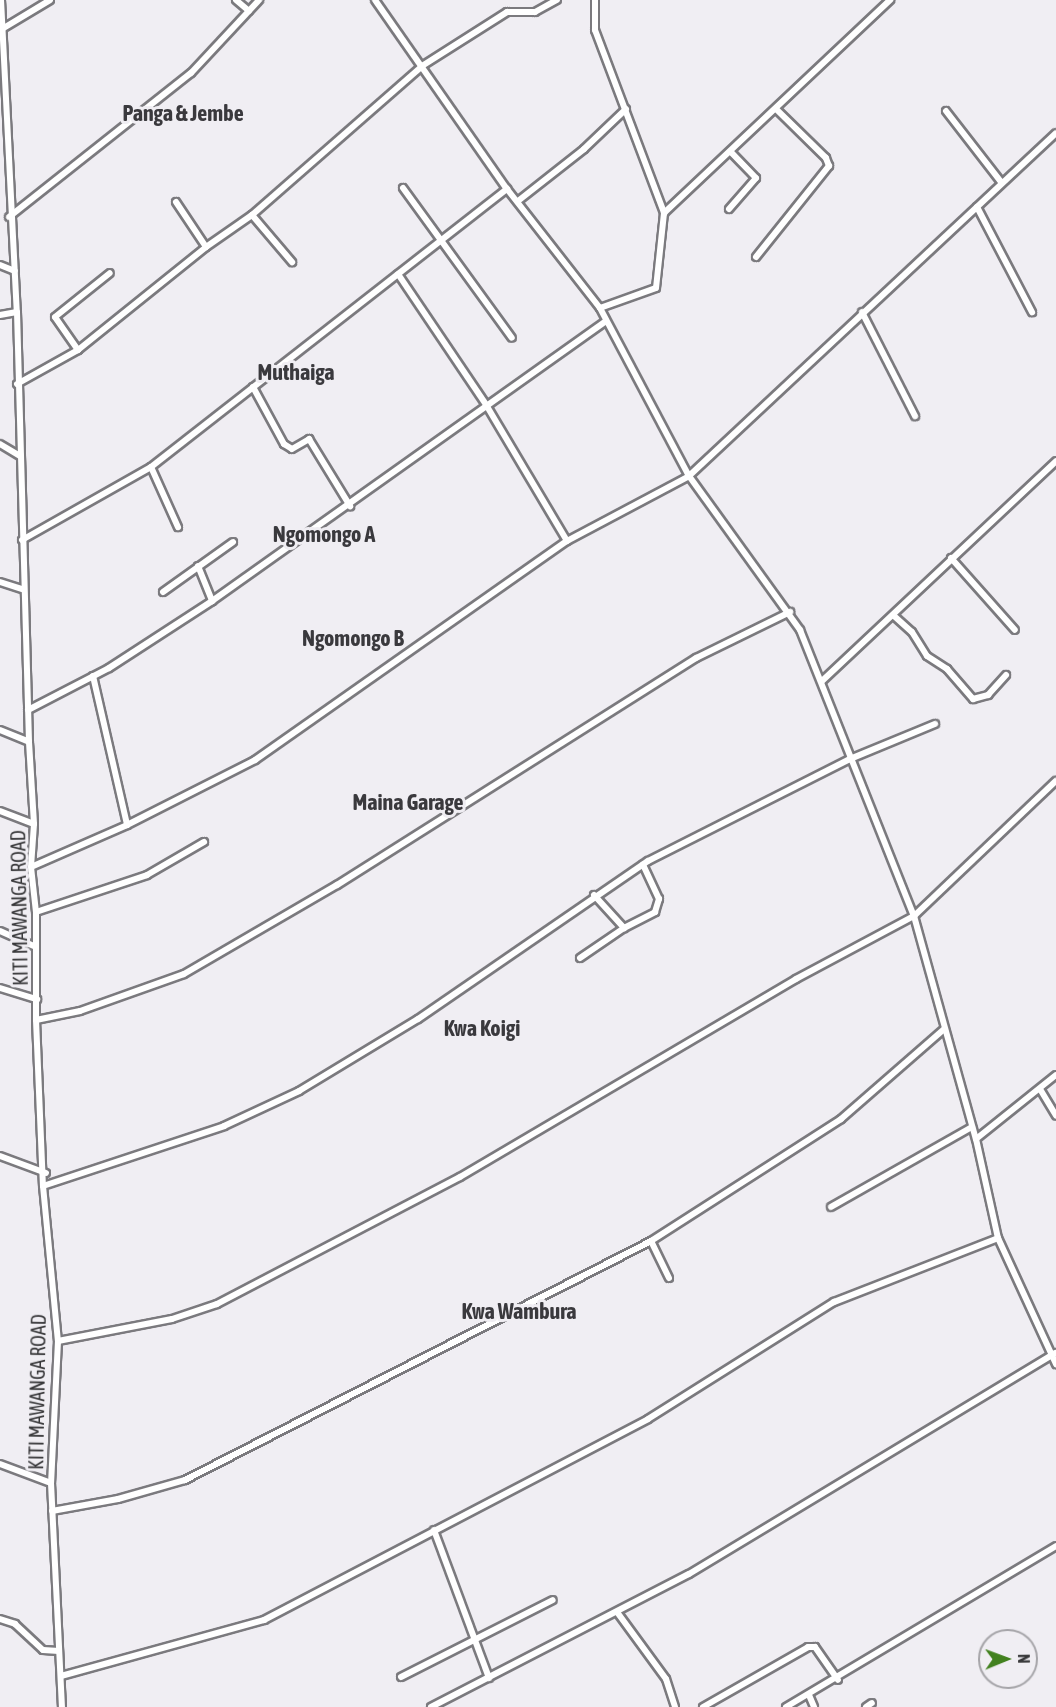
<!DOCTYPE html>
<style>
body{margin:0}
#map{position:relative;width:1056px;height:1707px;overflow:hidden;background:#f0eef3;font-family:"Asap Condensed",sans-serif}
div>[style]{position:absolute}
.roads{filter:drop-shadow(2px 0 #7b7a7e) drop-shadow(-2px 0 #7b7a7e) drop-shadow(0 2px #7b7a7e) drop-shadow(0 -2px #7b7a7e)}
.minor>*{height:6px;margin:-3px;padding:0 3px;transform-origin:3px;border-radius:3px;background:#fff}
span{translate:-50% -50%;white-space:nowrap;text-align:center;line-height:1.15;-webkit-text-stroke:6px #f0eef3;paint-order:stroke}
.street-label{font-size:20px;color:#373739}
.quarter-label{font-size:22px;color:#3a393d;font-weight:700}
.north{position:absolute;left:978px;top:1629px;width:60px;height:60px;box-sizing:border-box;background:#f0eef3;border:2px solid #a6a5a9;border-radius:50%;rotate:89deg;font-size:16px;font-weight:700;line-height:24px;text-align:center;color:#373739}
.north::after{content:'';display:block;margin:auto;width:21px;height:27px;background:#42811f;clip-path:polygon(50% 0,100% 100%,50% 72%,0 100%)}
</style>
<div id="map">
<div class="roads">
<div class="minor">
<i style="left:1px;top:0;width:312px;rotate:87.1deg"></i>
<i style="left:17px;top:312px;width:430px;rotate:88.4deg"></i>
<i style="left:29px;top:742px;width:82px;rotate:86.5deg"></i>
<i style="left:34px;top:824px;width:43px;rotate:94deg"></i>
<i style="left:31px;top:867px;width:45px;rotate:83.7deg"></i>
<i style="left:36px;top:912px;width:108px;rotate:90deg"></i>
<i style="left:36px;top:1020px;width:166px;rotate:87.6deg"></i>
<i style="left:43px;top:1186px;width:156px;rotate:84.5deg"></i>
<i style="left:58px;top:1341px;width:142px;rotate:92.8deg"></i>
<i style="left:51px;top:1483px;width:224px;rotate:87.2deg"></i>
<i style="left:236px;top:0;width:17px;rotate:40deg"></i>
<i style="left:375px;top:0;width:231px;rotate:55.1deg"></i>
<i style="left:507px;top:189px;width:151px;rotate:52deg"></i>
<i style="left:600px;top:308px;width:190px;rotate:62.1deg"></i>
<i style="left:689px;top:476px;width:190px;rotate:54.2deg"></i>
<i style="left:800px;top:630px;width:308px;rotate:68.3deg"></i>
<i style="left:914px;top:916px;width:231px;rotate:74.5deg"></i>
<i style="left:976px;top:1139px;width:101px;rotate:77.5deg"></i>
<i style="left:998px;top:1238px;width:139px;rotate:65.3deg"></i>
<i style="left:595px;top:0;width:30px;rotate:90deg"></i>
<i style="left:595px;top:30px;width:196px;rotate:69.3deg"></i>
<i style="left:2px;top:29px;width:56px;rotate:-31.1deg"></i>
<i style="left:946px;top:111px;width:90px;rotate:52.2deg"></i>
<i style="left:403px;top:188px;width:185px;rotate:54deg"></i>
<i style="left:518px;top:201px;width:84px;rotate:-38.2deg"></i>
<i style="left:584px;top:149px;width:58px;rotate:-43.6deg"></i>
<i style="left:176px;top:202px;width:54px;rotate:56.3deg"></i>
<i style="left:977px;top:207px;width:119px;rotate:62.4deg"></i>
<i style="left:729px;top:209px;width:41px;rotate:-48.9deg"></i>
<i style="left:756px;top:178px;width:35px;rotate:-134deg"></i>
<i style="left:252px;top:215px;width:62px;rotate:49.6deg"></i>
<i style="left:9px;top:217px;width:232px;rotate:-38.4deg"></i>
<i style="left:191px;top:73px;width:100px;rotate:-47deg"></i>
<i style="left:756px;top:257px;width:117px;rotate:-51.3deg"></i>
<i style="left:829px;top:166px;width:9px;rotate:-111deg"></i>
<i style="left:826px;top:158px;width:69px;rotate:-135.6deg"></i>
<i style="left:0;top:265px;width:16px;rotate:22deg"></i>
<i style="left:600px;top:308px;width:59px;rotate:-19.7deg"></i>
<i style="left:656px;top:288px;width:75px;rotate:-83.9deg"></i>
<i style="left:664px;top:213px;width:311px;rotate:-43.3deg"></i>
<i style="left:862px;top:312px;width:117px;rotate:63deg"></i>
<i style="left:0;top:315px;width:17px;rotate:-10deg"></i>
<i style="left:78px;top:350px;width:40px;rotate:-124.9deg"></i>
<i style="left:55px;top:317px;width:70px;rotate:-38.7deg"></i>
<i style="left:17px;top:384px;width:70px;rotate:-29.1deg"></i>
<i style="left:78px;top:350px;width:164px;rotate:-38.8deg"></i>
<i style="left:206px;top:247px;width:56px;rotate:-34.8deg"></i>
<i style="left:252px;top:215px;width:226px;rotate:-41.2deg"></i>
<i style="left:422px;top:66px;width:101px;rotate:-32.4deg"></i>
<i style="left:507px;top:12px;width:28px"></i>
<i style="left:535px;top:12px;width:25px;rotate:-29deg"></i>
<i style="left:253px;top:387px;width:65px;rotate:61.5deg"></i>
<i style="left:284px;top:444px;width:9px;rotate:32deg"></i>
<i style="left:292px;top:449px;width:20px;rotate:-30deg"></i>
<i style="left:309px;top:439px;width:79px;rotate:58.5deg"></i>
<i style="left:0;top:444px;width:23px;rotate:31deg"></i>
<i style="left:151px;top:467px;width:66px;rotate:65.8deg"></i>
<i style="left:22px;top:540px;width:148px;rotate:-29.5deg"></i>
<i style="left:151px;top:467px;width:452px;rotate:-38deg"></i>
<i style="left:567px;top:541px;width:138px;rotate:-28deg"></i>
<i style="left:689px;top:476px;width:502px;rotate:-43.06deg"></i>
<i style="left:951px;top:558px;width:96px;rotate:48.4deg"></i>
<i style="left:198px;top:566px;width:38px;rotate:68deg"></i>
<i style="left:0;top:582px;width:25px;rotate:18deg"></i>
<i style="left:163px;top:592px;width:86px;rotate:-35.5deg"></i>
<i style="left:893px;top:615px;width:25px;rotate:42deg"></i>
<i style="left:912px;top:632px;width:28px;rotate:58deg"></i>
<i style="left:927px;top:656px;width:24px;rotate:33deg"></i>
<i style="left:947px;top:669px;width:40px;rotate:49deg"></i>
<i style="left:973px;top:699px;width:16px;rotate:-15deg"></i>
<i style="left:988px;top:695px;width:27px;rotate:-48deg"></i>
<i style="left:93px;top:676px;width:153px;rotate:77.1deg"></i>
<i style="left:822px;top:681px;width:321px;rotate:-43.2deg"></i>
<i style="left:28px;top:710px;width:91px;rotate:-27.4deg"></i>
<i style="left:109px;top:668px;width:123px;rotate:-33deg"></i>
<i style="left:212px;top:601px;width:483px;rotate:-35.4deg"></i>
<i style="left:0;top:730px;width:31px;rotate:22deg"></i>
<i style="left:0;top:811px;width:36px;rotate:21deg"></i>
<i style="left:31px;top:867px;width:105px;rotate:-23.6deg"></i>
<i style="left:127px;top:825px;width:144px;rotate:-26.9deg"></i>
<i style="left:255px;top:760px;width:381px;rotate:-35.1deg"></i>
<i style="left:567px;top:541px;width:157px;rotate:-120.7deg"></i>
<i style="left:487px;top:406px;width:159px;rotate:-124deg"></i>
<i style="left:594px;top:895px;width:45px;rotate:47.7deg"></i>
<i style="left:36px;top:912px;width:117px;rotate:-18.4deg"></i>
<i style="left:147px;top:875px;width:66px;rotate:-30.1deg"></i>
<i style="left:0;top:931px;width:37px;rotate:24deg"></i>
<i style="left:580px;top:958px;width:53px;rotate:-34.3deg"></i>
<i style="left:624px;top:928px;width:35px;rotate:-27deg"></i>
<i style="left:655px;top:912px;width:14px;rotate:-73deg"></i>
<i style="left:659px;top:899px;width:38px;rotate:-115deg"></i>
<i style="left:0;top:988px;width:39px;rotate:17deg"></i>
<i style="left:36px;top:1020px;width:45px;rotate:-11.6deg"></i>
<i style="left:80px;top:1011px;width:110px;rotate:-19.6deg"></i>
<i style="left:184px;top:974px;width:177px;rotate:-30.2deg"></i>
<i style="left:337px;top:885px;width:425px;rotate:-32.3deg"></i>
<i style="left:696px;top:658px;width:105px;rotate:-26.1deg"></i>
<i style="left:1040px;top:1089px;width:31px;rotate:59deg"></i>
<i style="left:976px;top:1139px;width:102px;rotate:-38.7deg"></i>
<i style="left:0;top:1156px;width:49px;rotate:20.3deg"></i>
<i style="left:43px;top:1186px;width:191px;rotate:-18.3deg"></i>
<i style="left:224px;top:1126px;width:83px;rotate:-25deg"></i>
<i style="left:299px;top:1091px;width:139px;rotate:-31.2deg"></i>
<i style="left:418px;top:1019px;width:279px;rotate:-34.5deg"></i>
<i style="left:648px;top:861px;width:226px;rotate:-26.8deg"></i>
<i style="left:850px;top:759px;width:92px;rotate:-22.4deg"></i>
<i style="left:831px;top:1207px;width:162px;rotate:-29.6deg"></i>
<i style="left:669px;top:1278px;width:41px;rotate:-115.9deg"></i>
<i style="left:651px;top:1241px;width:226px;rotate:-32.7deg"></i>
<i style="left:841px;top:1119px;width:137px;rotate:-41.1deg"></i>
<i style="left:58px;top:1341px;width:116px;rotate:-10.9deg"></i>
<i style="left:172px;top:1319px;width:47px;rotate:-18.4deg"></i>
<i style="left:217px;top:1304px;width:274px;rotate:-27.6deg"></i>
<i style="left:460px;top:1177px;width:390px;rotate:-30.5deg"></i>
<i style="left:796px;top:979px;width:134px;rotate:-28.1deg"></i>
<i style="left:914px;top:916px;width:196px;rotate:-43.6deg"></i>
<i style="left:0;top:1464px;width:54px;rotate:20.4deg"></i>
<i style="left:52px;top:1511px;width:67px;rotate:-10.3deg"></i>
<i style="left:118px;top:1499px;width:70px;rotate:-15.8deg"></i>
<i style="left:185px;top:1480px;width:524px;rotate:-27.15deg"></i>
<i style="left:434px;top:1530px;width:158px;rotate:69.6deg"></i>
<i style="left:617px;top:1612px;width:83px;rotate:53.8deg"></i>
<i style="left:666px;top:1679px;width:29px;rotate:72deg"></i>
<i style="left:0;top:1619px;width:16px;rotate:18deg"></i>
<i style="left:15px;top:1624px;width:38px;rotate:43deg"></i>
<i style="left:43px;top:1650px;width:16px;rotate:4deg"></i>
<i style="left:61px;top:1676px;width:211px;rotate:-15.4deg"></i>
<i style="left:264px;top:1620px;width:433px;rotate:-27.6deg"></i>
<i style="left:648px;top:1419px;width:220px;rotate:-32.2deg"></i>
<i style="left:834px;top:1302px;width:176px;rotate:-21.3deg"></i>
<i style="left:401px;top:1677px;width:170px;rotate:-26.9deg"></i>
<i style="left:809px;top:1695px;width:13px;rotate:67deg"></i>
<i style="left:431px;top:1707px;width:290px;rotate:-27.3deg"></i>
<i style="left:689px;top:1574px;width:428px;rotate:-31.1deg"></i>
<i style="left:703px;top:1707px;width:121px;rotate:-29.7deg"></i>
<i style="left:808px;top:1647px;width:7px"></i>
<i style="left:815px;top:1647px;width:40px;rotate:55.1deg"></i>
<i style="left:786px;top:1707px;width:314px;rotate:-30.8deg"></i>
<i style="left:866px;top:1707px;width:7px;rotate:-34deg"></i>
</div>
</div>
<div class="street-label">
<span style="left:19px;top:908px;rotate:-91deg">KITI MAWANGA ROAD</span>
<span style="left:37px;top:1392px;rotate:-89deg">KITI MAWANGA ROAD</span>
</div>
<div class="quarter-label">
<span style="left:183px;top:114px">Panga &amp; Jembe</span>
<span style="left:296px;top:373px">Muthaiga</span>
<span style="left:324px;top:535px">Ngomongo A</span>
<span style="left:353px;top:639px">Ngomongo B</span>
<span style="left:408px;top:803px">Maina Garage</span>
<span style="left:482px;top:1029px">Kwa Koigi</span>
<span style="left:519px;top:1312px">Kwa Wambura</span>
</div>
<div class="north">N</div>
</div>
